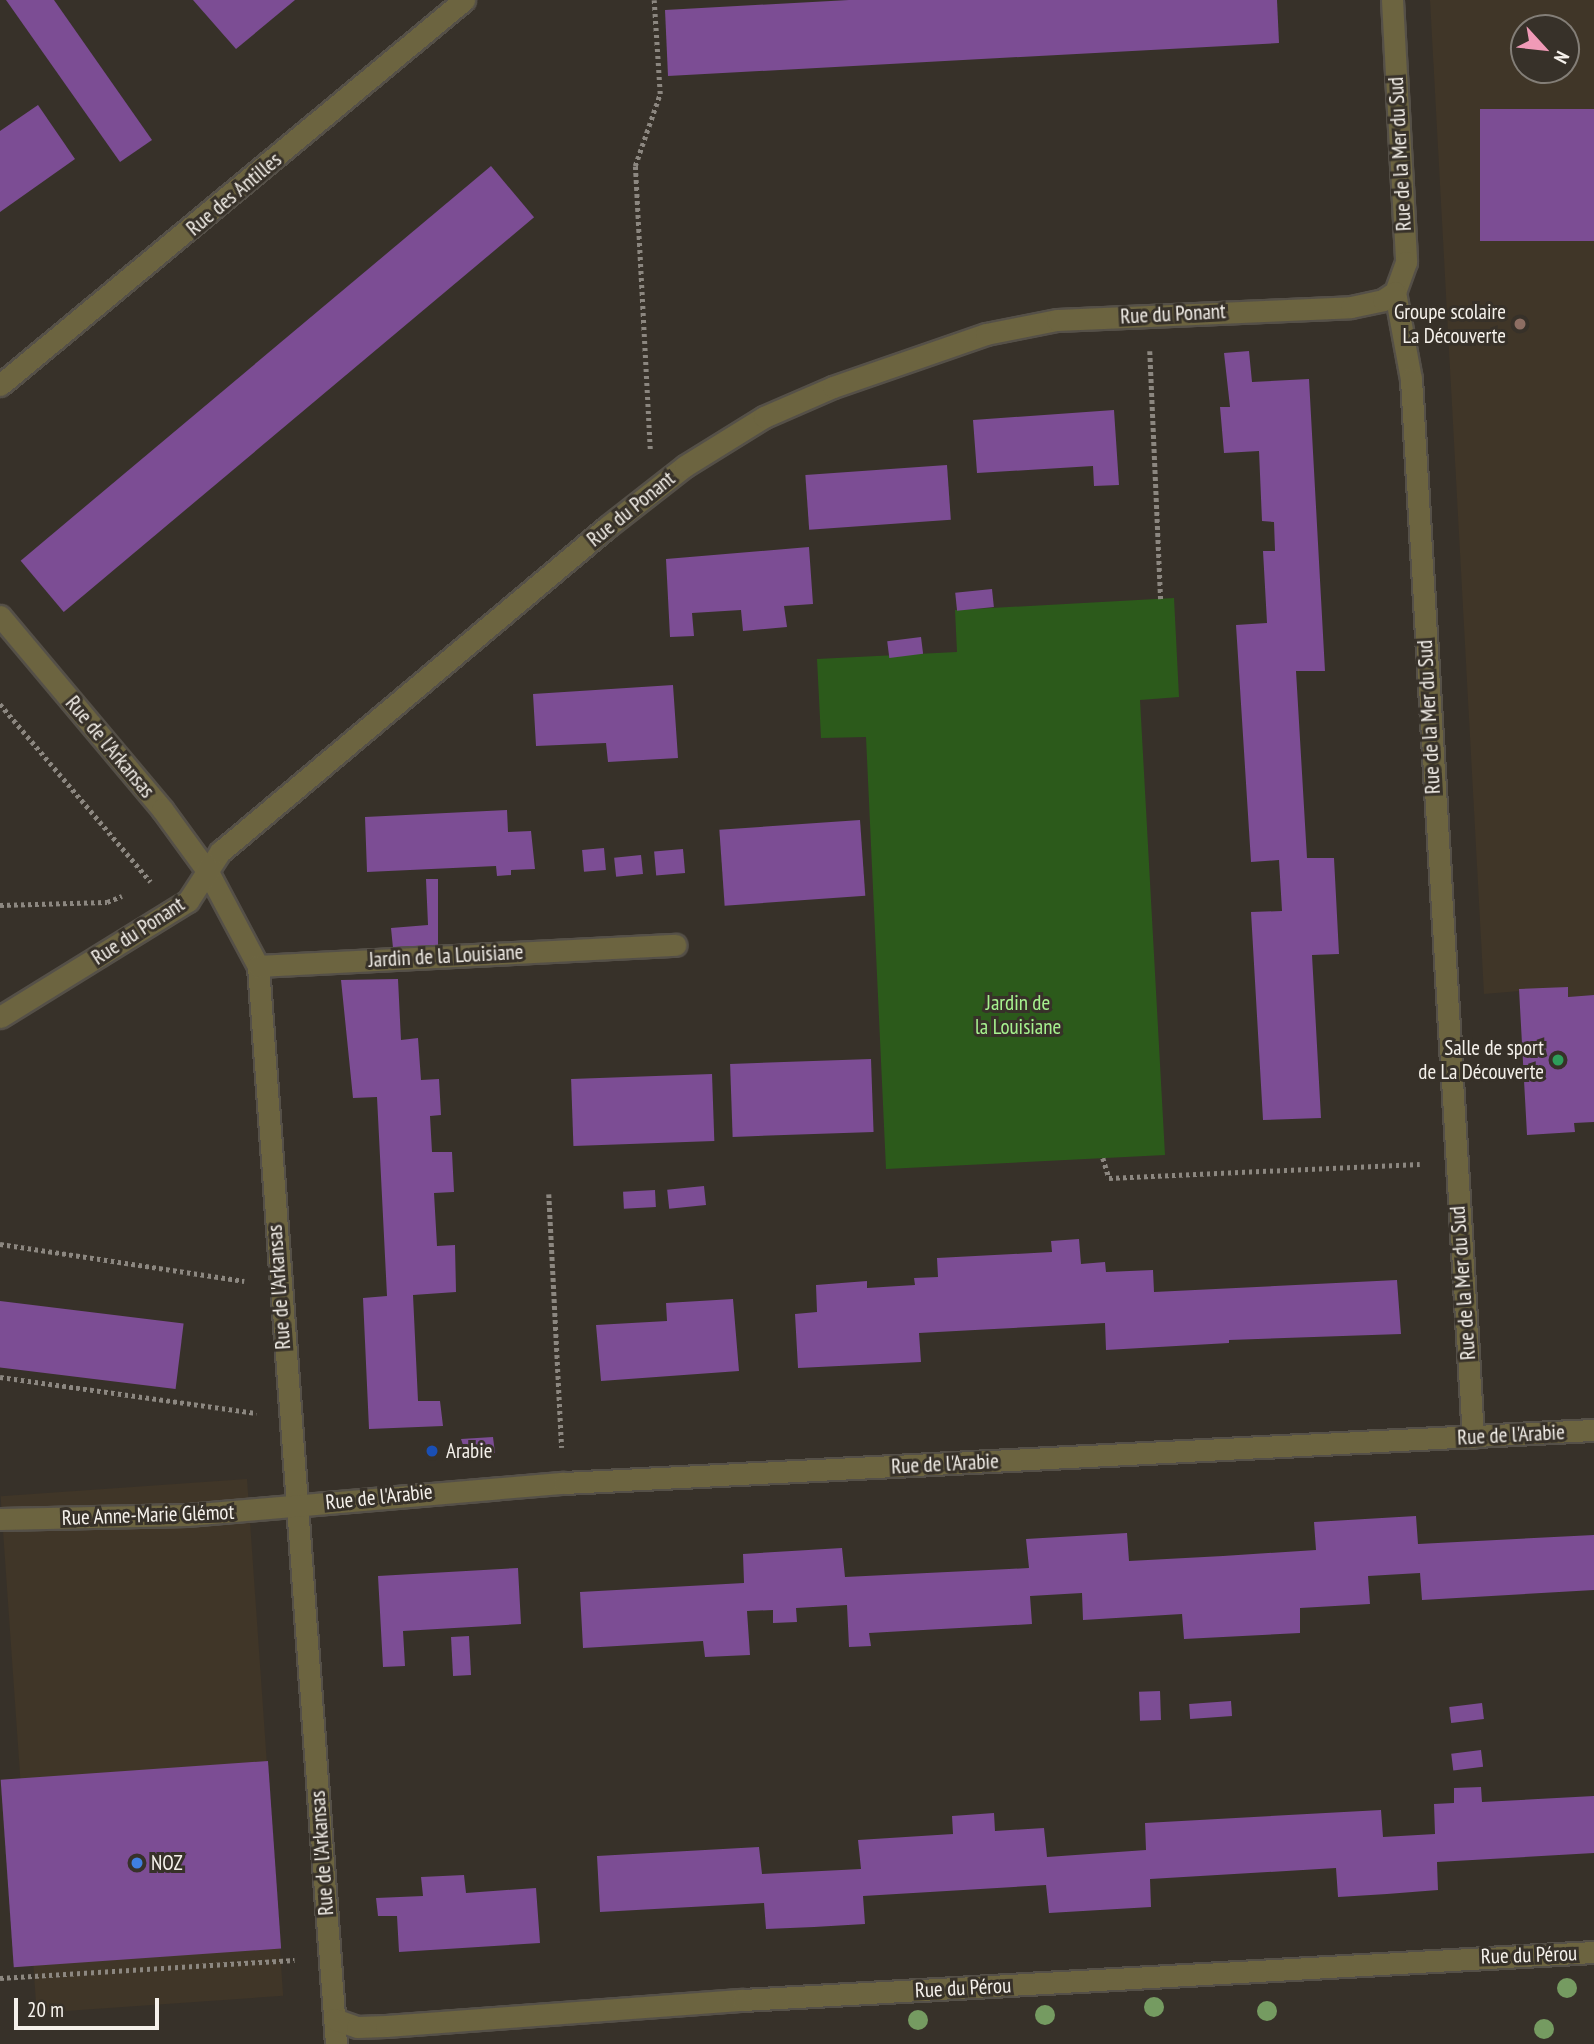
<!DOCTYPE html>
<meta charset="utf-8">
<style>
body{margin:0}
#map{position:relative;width:1594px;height:2044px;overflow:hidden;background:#373129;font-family:"PT Sans Narrow",sans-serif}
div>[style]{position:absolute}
.built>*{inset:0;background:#403628;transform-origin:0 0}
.green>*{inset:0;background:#2c5a1b}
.building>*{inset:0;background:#7c4d94;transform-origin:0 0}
.path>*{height:4.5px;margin-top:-2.25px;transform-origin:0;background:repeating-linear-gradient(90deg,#8c8780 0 3.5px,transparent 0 7px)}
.roads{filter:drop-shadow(2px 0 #555048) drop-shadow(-2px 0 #555048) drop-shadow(0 2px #555048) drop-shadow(0 -2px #555048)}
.minor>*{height:21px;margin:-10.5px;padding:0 10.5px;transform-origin:10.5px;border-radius:10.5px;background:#6c6440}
.trees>*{width:20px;height:20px;margin:-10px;border-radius:50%;background:#759b61}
.dots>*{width:19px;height:19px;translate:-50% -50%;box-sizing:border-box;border:4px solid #373129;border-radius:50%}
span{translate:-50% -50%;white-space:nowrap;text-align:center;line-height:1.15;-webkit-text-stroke:6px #373129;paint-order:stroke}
.street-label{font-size:21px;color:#f5f1eb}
.poi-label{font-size:21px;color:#f5f1eb}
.right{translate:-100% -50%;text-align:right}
.left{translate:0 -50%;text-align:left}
.park-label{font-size:21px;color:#a7f28f}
.north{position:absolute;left:1510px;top:14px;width:70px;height:70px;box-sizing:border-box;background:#373129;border:2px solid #837e77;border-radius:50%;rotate:117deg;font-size:19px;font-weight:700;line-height:28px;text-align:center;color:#f5f1eb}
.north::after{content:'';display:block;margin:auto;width:24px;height:32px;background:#f09ab7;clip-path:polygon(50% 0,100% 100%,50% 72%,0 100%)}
.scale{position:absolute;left:14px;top:1998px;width:145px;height:32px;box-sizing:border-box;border:4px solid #f5f1eb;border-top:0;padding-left:9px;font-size:21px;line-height:24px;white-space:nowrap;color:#f5f1eb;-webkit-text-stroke:5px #373129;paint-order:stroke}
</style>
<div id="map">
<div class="built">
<i style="clip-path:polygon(evenodd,1430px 0,1594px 0,1594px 995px,1568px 997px,1567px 987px,1484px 994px,1430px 0,1524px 28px,1566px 28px,1566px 70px,1524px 70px,1524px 28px)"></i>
<i style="left:247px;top:1479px;width:518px;height:247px;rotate:86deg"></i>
</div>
<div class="green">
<i style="clip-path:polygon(1174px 598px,1179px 697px,1140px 700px,1165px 1155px,886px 1169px,866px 737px,821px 738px,817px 659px,957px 652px,955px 610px)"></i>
</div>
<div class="building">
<i style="clip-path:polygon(6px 0,54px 0,152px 140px,120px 162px)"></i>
<i style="clip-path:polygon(193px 0,295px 0,236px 49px)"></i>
<i style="clip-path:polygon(849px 0,1277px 0,1279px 43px,668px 76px,665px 10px)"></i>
<i style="clip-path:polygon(38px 105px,75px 159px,0 212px,0 131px)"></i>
<i style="left:1594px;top:109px;width:132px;height:114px;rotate:90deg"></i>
<i style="left:491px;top:166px;width:67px;height:614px;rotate:50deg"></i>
<i style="clip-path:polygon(1249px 351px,1252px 382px,1309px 379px,1325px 671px,1296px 671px,1307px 858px,1334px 858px,1339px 954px,1312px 955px,1321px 1118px,1263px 1120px,1251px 912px,1282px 911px,1279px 860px,1251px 862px,1236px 625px,1267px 623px,1263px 551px,1275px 551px,1274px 522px,1262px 521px,1259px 451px,1224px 453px,1220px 407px,1230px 407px,1224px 353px)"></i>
<i style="clip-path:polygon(1114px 410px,1119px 485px,1094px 486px,1093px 466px,977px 473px,973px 420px)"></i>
<i style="left:947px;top:465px;width:55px;height:142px;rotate:86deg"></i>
<i style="clip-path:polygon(809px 547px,813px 604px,784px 606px,787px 627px,743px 631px,741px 610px,692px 613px,694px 636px,670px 637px,666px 559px)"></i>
<i style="left:992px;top:589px;width:18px;height:37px;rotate:84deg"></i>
<i style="left:921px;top:637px;width:17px;height:34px;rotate:83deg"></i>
<i style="clip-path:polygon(673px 685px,678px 758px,608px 762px,606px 743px,536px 746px,533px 694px)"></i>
<i style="clip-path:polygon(507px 810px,508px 832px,531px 831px,535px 869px,511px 870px,511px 875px,497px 876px,496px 866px,367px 872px,365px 817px)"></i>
<i style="left:860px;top:820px;width:76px;height:141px;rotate:86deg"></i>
<i style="left:604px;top:848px;width:22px;height:22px;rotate:85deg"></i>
<i style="left:683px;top:849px;width:24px;height:29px;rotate:85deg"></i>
<i style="left:641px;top:855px;width:19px;height:27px;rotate:84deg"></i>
<i style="clip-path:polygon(426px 879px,438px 879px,438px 946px,393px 948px,391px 928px,428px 925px)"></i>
<i style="clip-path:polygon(398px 979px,401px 1040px,418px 1038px,421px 1080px,439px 1079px,441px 1115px,430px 1116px,432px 1152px,452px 1152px,454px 1192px,434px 1193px,437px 1246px,455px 1245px,456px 1292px,413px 1295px,418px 1401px,440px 1401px,443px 1426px,369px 1429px,363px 1298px,387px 1296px,377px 1097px,353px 1098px,341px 980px)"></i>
<i style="clip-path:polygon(1568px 987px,1568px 997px,1594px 995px,1594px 1122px,1574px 1123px,1575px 1132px,1527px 1135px,1519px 989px)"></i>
<i style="left:871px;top:1059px;width:73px;height:141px;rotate:88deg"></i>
<i style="left:712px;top:1074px;width:67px;height:141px;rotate:88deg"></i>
<i style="left:704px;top:1186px;width:19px;height:37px;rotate:84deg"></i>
<i style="left:655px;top:1190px;width:17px;height:32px;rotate:87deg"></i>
<i style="clip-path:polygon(1079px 1239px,1081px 1264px,1105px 1262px,1106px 1272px,1153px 1270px,1154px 1292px,1397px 1280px,1401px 1334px,1229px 1340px,1229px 1343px,1106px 1350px,1105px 1323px,975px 1330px,919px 1333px,921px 1362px,798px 1368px,795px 1314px,817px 1312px,816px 1285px,867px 1281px,867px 1288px,915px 1285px,914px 1278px,938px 1277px,937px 1258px,1052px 1252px,1051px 1241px)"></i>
<i style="clip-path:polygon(733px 1299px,739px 1371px,601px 1381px,596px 1325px,667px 1321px,666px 1303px)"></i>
<i style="left:0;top:1301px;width:185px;height:66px;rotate:7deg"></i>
<i style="clip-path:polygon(493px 1437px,495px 1453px,466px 1454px,461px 1439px)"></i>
<i style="clip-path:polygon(1416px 1516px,1418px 1544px,1594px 1535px,1594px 1590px,1422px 1600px,1420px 1573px,1368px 1576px,1370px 1604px,1300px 1608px,1300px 1633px,1184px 1639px,1182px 1614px,1083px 1620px,1082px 1593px,1030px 1596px,1032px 1624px,869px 1633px,871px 1646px,849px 1647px,847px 1605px,796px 1608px,797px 1622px,773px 1623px,773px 1610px,747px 1611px,750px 1655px,705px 1657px,703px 1641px,583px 1648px,580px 1592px,744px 1583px,743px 1554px,842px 1548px,845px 1577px,1009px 1569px,1029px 1568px,1026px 1539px,1127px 1533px,1129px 1561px,1223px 1556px,1316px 1550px,1314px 1522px)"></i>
<i style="clip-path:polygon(518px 1568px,521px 1624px,403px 1631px,405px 1666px,383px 1667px,378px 1576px)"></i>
<i style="left:469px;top:1636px;width:39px;height:18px;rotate:87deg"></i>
<i style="left:1160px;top:1691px;width:29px;height:21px;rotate:88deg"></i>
<i style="left:1231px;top:1701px;width:15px;height:42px;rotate:86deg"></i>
<i style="left:1482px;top:1703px;width:16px;height:33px;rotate:83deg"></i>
<i style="left:1481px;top:1750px;width:17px;height:30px;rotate:83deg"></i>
<i style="left:268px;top:1761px;width:188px;height:268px;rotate:86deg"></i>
<i style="clip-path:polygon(1481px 1787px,1482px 1802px,1594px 1796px,1594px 1853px,1437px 1862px,1438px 1890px,1387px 1894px,1338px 1897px,1336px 1868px,1150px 1879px,1151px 1907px,1049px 1913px,1046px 1885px,863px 1896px,865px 1924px,814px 1927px,766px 1929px,764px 1903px,600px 1912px,597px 1856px,759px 1847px,762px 1874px,861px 1869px,858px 1840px,953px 1834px,952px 1816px,994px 1813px,995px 1831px,1044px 1828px,1047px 1857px,1146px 1850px,1145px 1823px,1381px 1810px,1383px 1837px,1435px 1834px,1434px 1804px,1454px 1803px,1454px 1788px)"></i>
<i style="clip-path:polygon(464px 1875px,466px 1893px,536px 1888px,540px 1943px,399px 1952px,397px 1916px,378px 1916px,376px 1898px,423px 1896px,421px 1877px)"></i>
</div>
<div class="path">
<i style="left:1150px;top:351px;width:248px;rotate:87.5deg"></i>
<i style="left:650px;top:449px;width:283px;rotate:-93deg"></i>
<i style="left:635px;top:166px;width:76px;rotate:-70.9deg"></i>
<i style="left:660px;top:94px;width:94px;rotate:-93.7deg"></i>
<i style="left:0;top:704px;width:233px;rotate:49.7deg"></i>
<i style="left:0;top:905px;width:107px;rotate:-1.6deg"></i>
<i style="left:107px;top:902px;width:16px;rotate:-22deg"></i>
<i style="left:1103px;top:1158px;width:21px;rotate:73deg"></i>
<i style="left:1109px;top:1178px;width:311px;rotate:-2.6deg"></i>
<i style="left:549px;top:1194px;width:254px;rotate:87.1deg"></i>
<i style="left:0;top:1244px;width:247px;rotate:8.6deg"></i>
<i style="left:0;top:1377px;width:259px;rotate:8deg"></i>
<i style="left:0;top:1978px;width:295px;rotate:-3.5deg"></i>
</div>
<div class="roads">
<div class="minor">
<i style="left:1392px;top:0;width:262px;rotate:86.9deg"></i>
<i style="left:1406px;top:262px;width:32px;rotate:110deg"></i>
<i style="left:1395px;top:292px;width:88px;rotate:79.6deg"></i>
<i style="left:1411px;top:379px;width:1060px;rotate:86.65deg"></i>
<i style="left:0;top:385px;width:603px;rotate:-39.68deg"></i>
<i style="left:0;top:616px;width:252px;rotate:50deg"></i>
<i style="left:162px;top:809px;width:78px;rotate:53.9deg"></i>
<i style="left:208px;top:872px;width:106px;rotate:62deg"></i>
<i style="left:258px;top:966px;width:1081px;rotate:85.86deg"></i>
<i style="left:258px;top:966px;width:418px;rotate:-2.9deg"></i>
<i style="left:0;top:1017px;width:221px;rotate:-31.7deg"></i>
<i style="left:188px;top:901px;width:59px;rotate:-56.9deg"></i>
<i style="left:220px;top:852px;width:505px;rotate:-40.02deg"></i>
<i style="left:607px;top:527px;width:99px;rotate:-38deg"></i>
<i style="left:685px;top:466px;width:93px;rotate:-31.8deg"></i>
<i style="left:764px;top:417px;width:75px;rotate:-23.5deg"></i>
<i style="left:833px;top:387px;width:162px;rotate:-19.1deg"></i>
<i style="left:986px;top:334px;width:72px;rotate:-11.2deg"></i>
<i style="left:1057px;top:320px;width:294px;rotate:-2.5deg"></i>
<i style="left:1351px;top:307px;width:33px;rotate:-12deg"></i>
<i style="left:1383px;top:300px;width:14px;rotate:-34deg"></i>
<i style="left:0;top:1519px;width:187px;rotate:-1.2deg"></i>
<i style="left:187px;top:1515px;width:378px;rotate:-4.9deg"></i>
<i style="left:564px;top:1483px;width:1031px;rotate:-2.95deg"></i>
<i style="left:334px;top:2019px;width:24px;rotate:19deg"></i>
<i style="left:357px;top:2027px;width:29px;rotate:-2deg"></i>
<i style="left:386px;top:2026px;width:358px;rotate:-4.2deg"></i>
<i style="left:743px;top:2000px;width:852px;rotate:-3.23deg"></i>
</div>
</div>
<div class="trees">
<i style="left:1567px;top:1988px"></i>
<i style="left:1154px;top:2007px"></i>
<i style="left:1267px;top:2011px"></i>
<i style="left:1045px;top:2015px"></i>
<i style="left:918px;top:2020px"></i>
<i style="left:1544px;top:2029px"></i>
</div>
<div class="dots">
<i style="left:1520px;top:324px;background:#8d6e63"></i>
<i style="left:1558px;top:1060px;background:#2e9e5b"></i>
<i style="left:432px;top:1451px;background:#1a4fb4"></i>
<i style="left:137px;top:1863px;background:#3f7fe0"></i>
</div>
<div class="street-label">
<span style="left:1400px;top:154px;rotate:-93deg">Rue de la Mer du Sud</span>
<span style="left:234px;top:194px;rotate:-40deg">Rue des Antilles</span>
<span style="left:1173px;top:314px;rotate:-3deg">Rue du Ponant</span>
<span style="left:631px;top:509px;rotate:-39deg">Rue du Ponant</span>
<span style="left:1429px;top:717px;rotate:-93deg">Rue de la Mer du Sud</span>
<span style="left:110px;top:747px;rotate:50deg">Rue de l'Arkansas</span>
<span style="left:138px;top:931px;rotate:-33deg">Rue du Ponant</span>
<span style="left:446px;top:956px;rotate:-3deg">Jardin de la Louisiane</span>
<span style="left:1463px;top:1283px;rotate:-94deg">Rue de la Mer du Sud</span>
<span style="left:279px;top:1287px;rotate:-94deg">Rue de l'Arkansas</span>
<span style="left:1511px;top:1435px;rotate:-3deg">Rue de l'Arabie</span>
<span style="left:945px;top:1464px;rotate:-3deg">Rue de l'Arabie</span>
<span style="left:379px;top:1497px;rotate:-6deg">Rue de l'Arabie</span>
<span style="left:148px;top:1515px;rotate:-2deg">Rue Anne-Marie Glémot</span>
<span style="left:322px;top:1853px;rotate:-94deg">Rue de l'Arkansas</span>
<span style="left:1529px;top:1955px;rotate:-2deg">Rue du Pérou</span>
<span style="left:963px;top:1988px;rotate:-3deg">Rue du Pérou</span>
</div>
<div class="poi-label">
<span class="right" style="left:1506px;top:324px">Groupe scolaire<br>La Découverte</span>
<span class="right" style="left:1544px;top:1060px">Salle de sport<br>de La Découverte</span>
<span class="left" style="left:446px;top:1451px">Arabie</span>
<span class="left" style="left:151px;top:1863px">NOZ</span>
</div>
<div class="park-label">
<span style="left:1018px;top:1015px">Jardin de<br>la Louisiane</span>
</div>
<div class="north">N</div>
<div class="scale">20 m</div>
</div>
